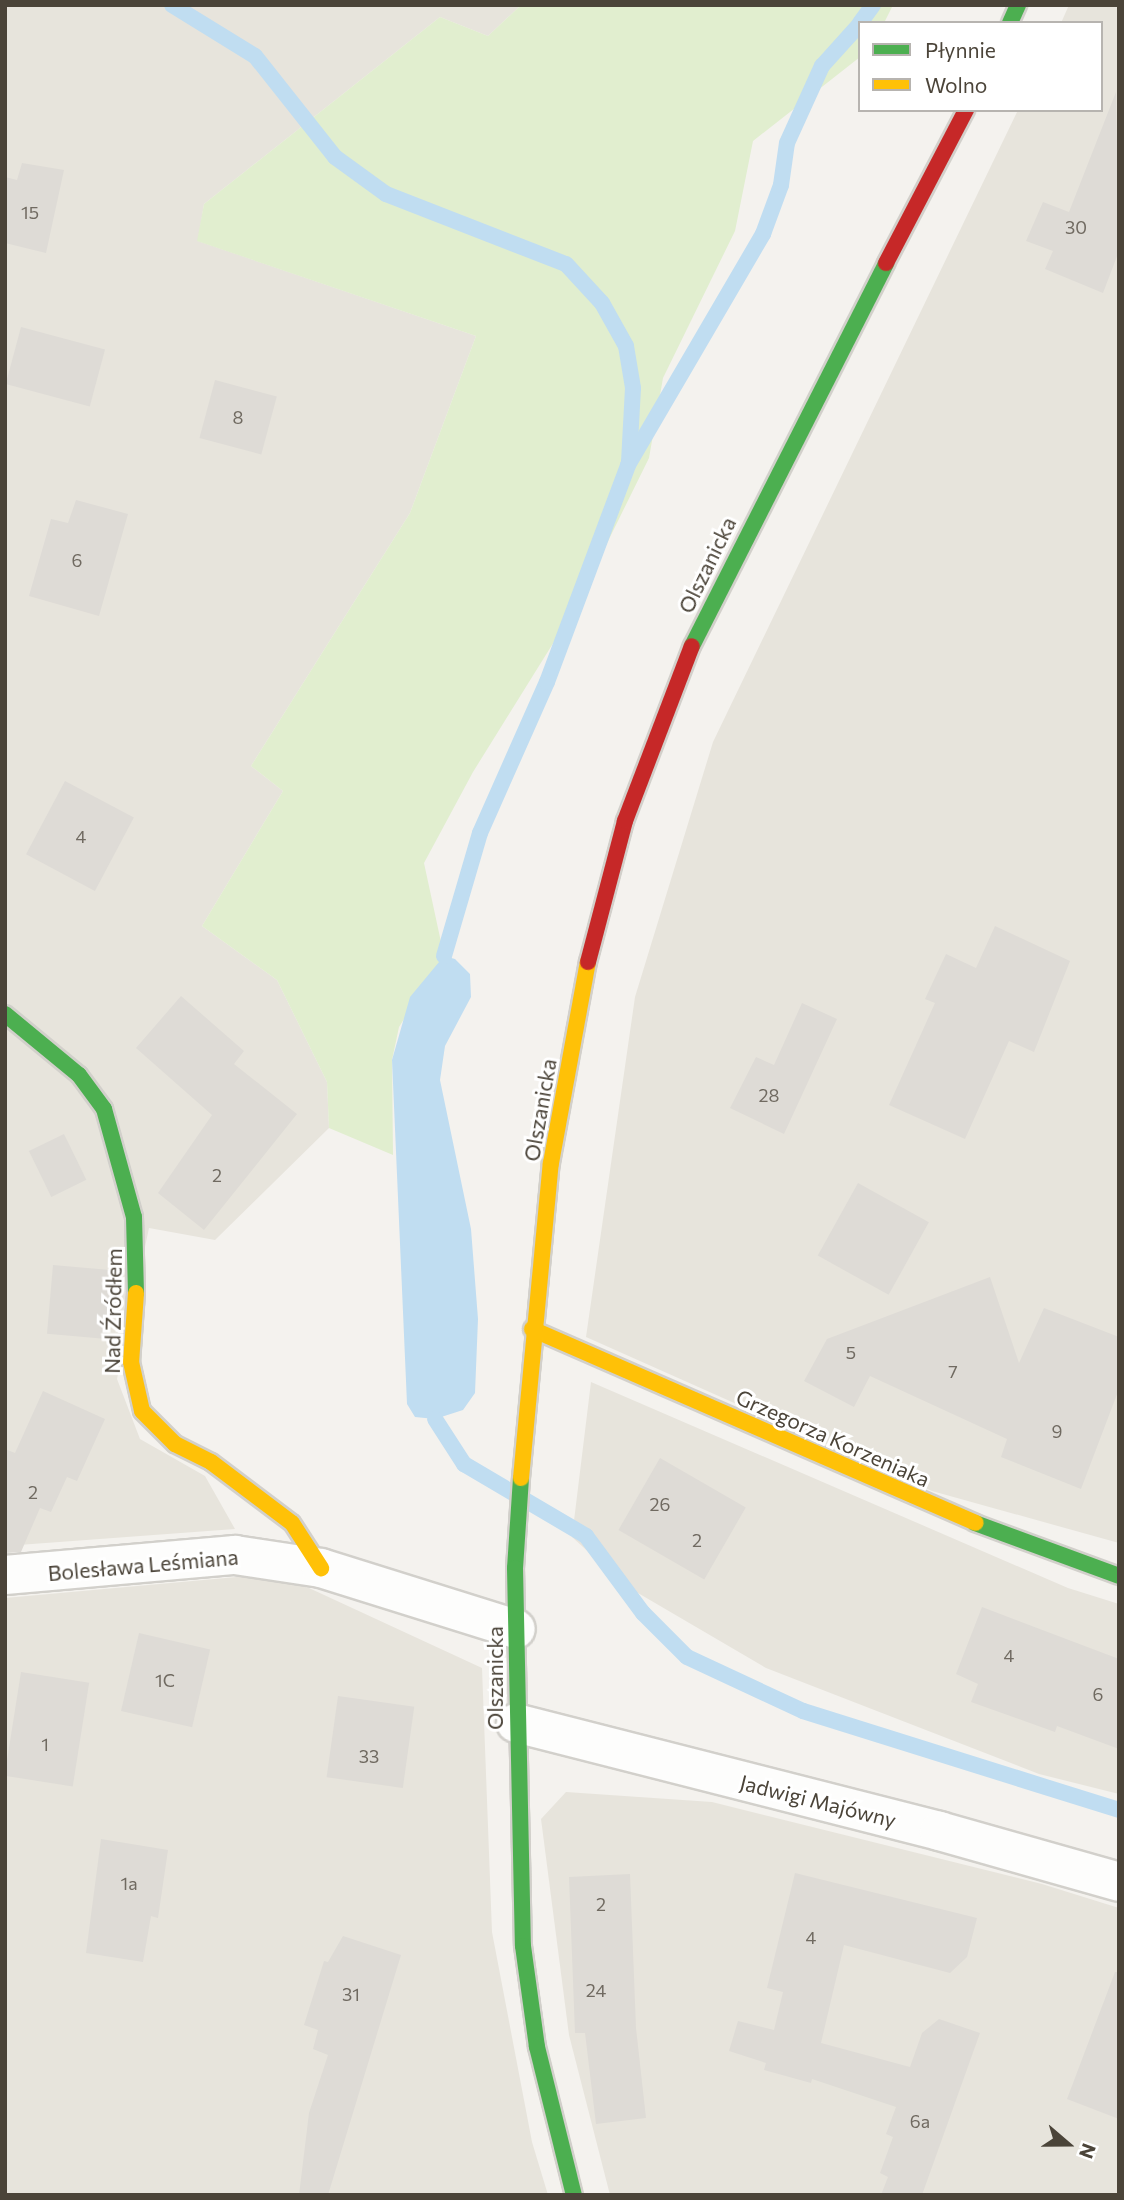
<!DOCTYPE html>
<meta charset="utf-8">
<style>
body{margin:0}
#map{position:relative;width:1124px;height:2200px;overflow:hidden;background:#f4f2ee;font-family:Commissioner,sans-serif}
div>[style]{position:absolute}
.residential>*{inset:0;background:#e7e4dc}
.green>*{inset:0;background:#e1eecf}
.water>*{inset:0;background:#c0ddf1}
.stream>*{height:16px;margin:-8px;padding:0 8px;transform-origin:8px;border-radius:8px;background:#c0ddf1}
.building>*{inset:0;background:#dedbd6;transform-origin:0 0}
.roads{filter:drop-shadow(2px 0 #d2d0cb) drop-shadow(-2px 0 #d2d0cb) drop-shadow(0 2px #d2d0cb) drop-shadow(0 -2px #d2d0cb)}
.street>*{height:38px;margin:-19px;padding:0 19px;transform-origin:19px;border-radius:19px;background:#fdfdfc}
.fast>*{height:16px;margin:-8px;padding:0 8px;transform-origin:8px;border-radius:8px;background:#4caf50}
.slow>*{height:16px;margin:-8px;padding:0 8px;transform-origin:8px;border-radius:8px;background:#ffc107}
.jam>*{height:16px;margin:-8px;padding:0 8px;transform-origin:8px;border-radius:8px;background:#c62828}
span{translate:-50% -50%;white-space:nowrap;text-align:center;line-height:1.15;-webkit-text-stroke:6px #fff;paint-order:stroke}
.number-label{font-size:18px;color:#706a61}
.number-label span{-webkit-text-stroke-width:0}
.street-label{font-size:21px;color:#4b4439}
.frame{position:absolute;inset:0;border:7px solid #4b4439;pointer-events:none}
.legend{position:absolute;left:858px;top:21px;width:245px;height:91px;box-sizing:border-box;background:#fff;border:2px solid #b7b4b0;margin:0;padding:9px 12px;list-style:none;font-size:21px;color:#4b4439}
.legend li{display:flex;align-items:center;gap:14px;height:35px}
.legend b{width:35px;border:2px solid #b7b4b0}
.north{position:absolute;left:1033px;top:2109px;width:70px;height:70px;-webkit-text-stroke:5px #fff;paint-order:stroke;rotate:110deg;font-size:19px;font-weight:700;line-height:28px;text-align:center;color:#4b4439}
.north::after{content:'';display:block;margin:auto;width:24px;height:32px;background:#4b4439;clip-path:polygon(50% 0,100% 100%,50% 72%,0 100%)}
</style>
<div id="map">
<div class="residential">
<i style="clip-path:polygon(5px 5px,521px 5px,488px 36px,440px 17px,204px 204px,198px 241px,476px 336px,410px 513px,251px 766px,283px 791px,202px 926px,277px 980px,327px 1082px,329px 1128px,215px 1240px,149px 1228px,117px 1379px,140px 1439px,205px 1476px,235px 1529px,5px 1546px)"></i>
<i style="clip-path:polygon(1069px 5px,1119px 5px,1119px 1543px,932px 1491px,586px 1337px,635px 997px,713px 742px,1018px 110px,1101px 110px,1101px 23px,1061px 23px)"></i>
<i style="clip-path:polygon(591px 1382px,1068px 1588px,1119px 1604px,1119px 1794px,1039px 1774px,766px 1668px,626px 1586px,572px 1537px)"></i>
<i style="clip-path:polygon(260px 1575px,309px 1588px,482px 1668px,492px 1932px,532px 2142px,548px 2195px,5px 2195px,5px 1598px)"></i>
<i style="clip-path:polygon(566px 1792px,712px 1802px,1042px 1884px,1119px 1908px,1119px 2195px,610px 2195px,569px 2035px,541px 1819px)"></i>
</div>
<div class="green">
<i style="clip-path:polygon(521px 5px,893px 5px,884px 23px,860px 23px,860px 57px,753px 141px,735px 231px,663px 378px,649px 458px,575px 608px,473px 772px,424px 863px,444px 956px,399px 1027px,392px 1060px,393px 1155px,329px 1128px,327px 1082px,277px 980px,202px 926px,283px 791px,251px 766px,410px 513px,476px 336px,197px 241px,204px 204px,440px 17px,488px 36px)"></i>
</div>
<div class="water">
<i style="clip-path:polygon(444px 956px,455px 959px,470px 974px,471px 997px,445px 1046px,440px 1080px,471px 1229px,478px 1319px,475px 1393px,463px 1410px,435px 1419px,415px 1417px,407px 1404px,392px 1060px,410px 997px)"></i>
</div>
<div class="stream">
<i style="left:172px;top:5px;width:97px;rotate:31.6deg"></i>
<i style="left:255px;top:56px;width:129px;rotate:51.6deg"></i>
<i style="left:335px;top:157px;width:63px;rotate:36deg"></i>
<i style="left:386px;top:194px;width:193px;rotate:21.3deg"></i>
<i style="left:566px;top:264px;width:53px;rotate:47.3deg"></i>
<i style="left:602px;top:303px;width:49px;rotate:60.8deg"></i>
<i style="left:626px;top:346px;width:43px;rotate:80.5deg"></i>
<i style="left:633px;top:388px;width:73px;rotate:93.1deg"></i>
<i style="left:860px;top:23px;width:22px;rotate:-54deg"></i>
<i style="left:444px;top:956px;width:128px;rotate:-73.7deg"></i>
<i style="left:480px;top:833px;width:165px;rotate:-66.1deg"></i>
<i style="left:547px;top:682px;width:232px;rotate:-69.5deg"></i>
<i style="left:628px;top:465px;width:268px;rotate:-59.7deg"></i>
<i style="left:763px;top:234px;width:52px;rotate:-69.8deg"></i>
<i style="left:781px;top:185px;width:42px;rotate:-81.9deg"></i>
<i style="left:787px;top:143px;width:85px;rotate:-65.6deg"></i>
<i style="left:822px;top:66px;width:57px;rotate:-47.9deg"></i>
<i style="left:435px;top:1419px;width:54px;rotate:57.2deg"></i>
<i style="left:464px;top:1464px;width:142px;rotate:30.5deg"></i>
<i style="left:586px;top:1536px;width:96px;rotate:53.5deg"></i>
<i style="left:643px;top:1613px;width:62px;rotate:45deg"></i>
<i style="left:687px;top:1657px;width:128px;rotate:25deg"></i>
<i style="left:803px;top:1711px;width:331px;rotate:17.4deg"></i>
</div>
<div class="building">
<i style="clip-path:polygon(1116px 92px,1119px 251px,1103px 293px,1045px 269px,1053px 251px,1026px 241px,1043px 202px,1069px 212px)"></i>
<i style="clip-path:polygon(22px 163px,64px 170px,46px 253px,5px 243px,5px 177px,17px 180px)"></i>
<i style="left:21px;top:327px;width:87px;height:59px;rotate:15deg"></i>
<i style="left:215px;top:380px;width:64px;height:60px;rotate:15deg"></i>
<i style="clip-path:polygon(76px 500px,128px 514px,99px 616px,29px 596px,51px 519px,68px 523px)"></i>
<i style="left:65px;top:781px;width:78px;height:83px;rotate:28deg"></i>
<i style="clip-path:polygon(995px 926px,1070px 961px,1034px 1052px,1009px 1041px,965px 1139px,889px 1105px,935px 1003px,925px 999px,946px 954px,976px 968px)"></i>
<i style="clip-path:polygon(181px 996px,244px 1051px,234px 1064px,297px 1114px,204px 1230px,158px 1193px,212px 1115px,136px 1048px)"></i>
<i style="clip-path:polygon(802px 1003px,837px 1019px,784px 1134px,730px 1108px,756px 1057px,774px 1065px)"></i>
<i style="left:64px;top:1134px;width:51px;height:39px;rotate:64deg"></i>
<i style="left:858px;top:1183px;width:81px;height:83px;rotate:29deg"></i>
<i style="left:53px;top:1265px;width:60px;height:69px;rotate:5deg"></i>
<i style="clip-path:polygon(990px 1277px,1019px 1363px,1044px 1308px,1119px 1337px,1119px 1389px,1081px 1489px,1001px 1457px,1007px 1439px,870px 1376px,854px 1407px,804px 1381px,827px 1339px)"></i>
<i style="clip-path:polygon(43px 1391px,105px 1419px,77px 1481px,67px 1477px,51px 1512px,40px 1508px,21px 1552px,5px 1553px,5px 1449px,15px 1453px)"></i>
<i style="left:660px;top:1458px;width:99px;height:83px;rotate:30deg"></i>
<i style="clip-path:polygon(982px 1607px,1119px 1659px,1119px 1749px,1057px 1726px,1055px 1732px,971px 1702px,978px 1684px,956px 1674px)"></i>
<i style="left:139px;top:1633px;width:73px;height:80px;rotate:13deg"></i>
<i style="left:21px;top:1672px;width:69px;height:105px;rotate:9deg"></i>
<i style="left:338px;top:1696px;width:77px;height:82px;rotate:8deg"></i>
<i style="clip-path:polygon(101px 1839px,168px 1850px,158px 1918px,151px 1916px,143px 1962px,86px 1953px)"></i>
<i style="clip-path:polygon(795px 1873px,977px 1918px,967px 1957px,950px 1973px,844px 1945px,821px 2043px,910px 2067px,922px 2033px,939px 2019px,980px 2033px,922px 2195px,881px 2195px,888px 2177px,880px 2173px,893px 2137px,886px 2134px,896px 2107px,812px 2079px,811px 2083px,764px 2070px,766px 2063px,729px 2051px,738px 2021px,774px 2030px,783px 1992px,767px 1988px)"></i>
<i style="clip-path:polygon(630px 1874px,636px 2028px,646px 2118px,596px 2124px,585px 2033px,575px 2033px,569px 1877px)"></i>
<i style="clip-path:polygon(343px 1936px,401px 1955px,328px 2195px,299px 2195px,309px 2113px,328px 2055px,313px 2049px,318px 2030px,304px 2025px,324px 1961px,328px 1962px)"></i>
<i style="clip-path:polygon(1115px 1972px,1119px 1972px,1119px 2119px,1067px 2099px)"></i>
</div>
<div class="roads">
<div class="street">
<i style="left:5px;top:1575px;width:231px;rotate:-5deg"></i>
<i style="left:235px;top:1555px;width:87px;rotate:8.6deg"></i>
<i style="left:321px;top:1568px;width:204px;rotate:17.4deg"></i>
<i style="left:516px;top:1723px;width:437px;rotate:14.3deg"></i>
<i style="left:939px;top:1831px;width:187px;rotate:15.8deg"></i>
</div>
<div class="fast">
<i style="left:1010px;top:23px;width:20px;rotate:-66deg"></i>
<i style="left:692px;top:646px;width:429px;rotate:-63.1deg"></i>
<i style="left:5px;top:1014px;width:96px;rotate:39.5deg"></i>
<i style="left:79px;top:1075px;width:42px;rotate:53.7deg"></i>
<i style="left:104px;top:1109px;width:112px;rotate:74.5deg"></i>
<i style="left:134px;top:1217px;width:76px;rotate:88.5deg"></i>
<i style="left:521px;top:1478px;width:90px;rotate:93.8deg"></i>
<i style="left:515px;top:1568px;width:378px;rotate:88.8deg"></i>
<i style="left:523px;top:1946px;width:102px;rotate:82.1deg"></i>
<i style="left:537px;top:2047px;width:153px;rotate:76deg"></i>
<i style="left:975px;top:1523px;width:153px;rotate:20.2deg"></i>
</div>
<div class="slow">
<i style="left:136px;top:1293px;width:69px;rotate:94.1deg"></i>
<i style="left:131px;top:1362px;width:50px;rotate:77.3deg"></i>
<i style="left:142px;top:1411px;width:47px;rotate:45deg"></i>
<i style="left:175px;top:1444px;width:40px;rotate:26.6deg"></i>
<i style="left:211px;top:1462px;width:101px;rotate:37deg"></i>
<i style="left:292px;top:1523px;width:54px;rotate:57.2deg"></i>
<i style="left:532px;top:1329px;width:484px;rotate:23.6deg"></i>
<i style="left:521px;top:1478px;width:316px;rotate:-84.6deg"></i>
<i style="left:551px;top:1163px;width:204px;rotate:-79.6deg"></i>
</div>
<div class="jam">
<i style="left:886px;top:263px;width:173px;rotate:-62.4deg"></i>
<i style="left:588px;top:962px;width:146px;rotate:-75.3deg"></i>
<i style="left:625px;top:821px;width:187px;rotate:-69.1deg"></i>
</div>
</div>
<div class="number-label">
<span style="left:30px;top:212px">15</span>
<span style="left:1076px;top:227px">30</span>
<span style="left:238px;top:417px">8</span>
<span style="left:77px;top:560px">6</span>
<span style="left:81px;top:836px">4</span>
<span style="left:769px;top:1095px">28</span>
<span style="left:217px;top:1175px">2</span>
<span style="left:851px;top:1352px">5</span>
<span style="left:953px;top:1371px">7</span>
<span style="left:1057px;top:1431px">9</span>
<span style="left:33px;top:1492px">2</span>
<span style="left:660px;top:1504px">26</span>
<span style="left:697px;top:1540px">2</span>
<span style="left:1009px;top:1655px">4</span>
<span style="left:165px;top:1680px">1C</span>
<span style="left:1098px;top:1694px">6</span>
<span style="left:45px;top:1744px">1</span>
<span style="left:369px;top:1756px">33</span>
<span style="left:129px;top:1883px">1a</span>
<span style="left:601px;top:1904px">2</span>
<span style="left:811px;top:1937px">4</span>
<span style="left:596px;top:1990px">24</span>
<span style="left:351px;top:1994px">31</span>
<span style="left:920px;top:2121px">6a</span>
</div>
<div class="street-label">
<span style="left:707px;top:565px;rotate:-64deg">Olszanicka</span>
<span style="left:540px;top:1110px;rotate:-80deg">Olszanicka</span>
<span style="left:113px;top:1311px;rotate:-89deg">Nad Źródłem</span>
<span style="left:833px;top:1438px;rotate:24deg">Grzegorza Korzeniaka</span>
<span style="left:143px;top:1565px;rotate:-5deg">Bolesława Leśmiana</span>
<span style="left:495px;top:1678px;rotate:-90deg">Olszanicka</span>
<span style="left:818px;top:1801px;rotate:14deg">Jadwigi Majówny</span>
</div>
<div class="frame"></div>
<ul class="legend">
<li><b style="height:9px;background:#4caf50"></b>Płynnie</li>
<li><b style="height:9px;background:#ffc107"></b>Wolno</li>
</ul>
<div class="north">N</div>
</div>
